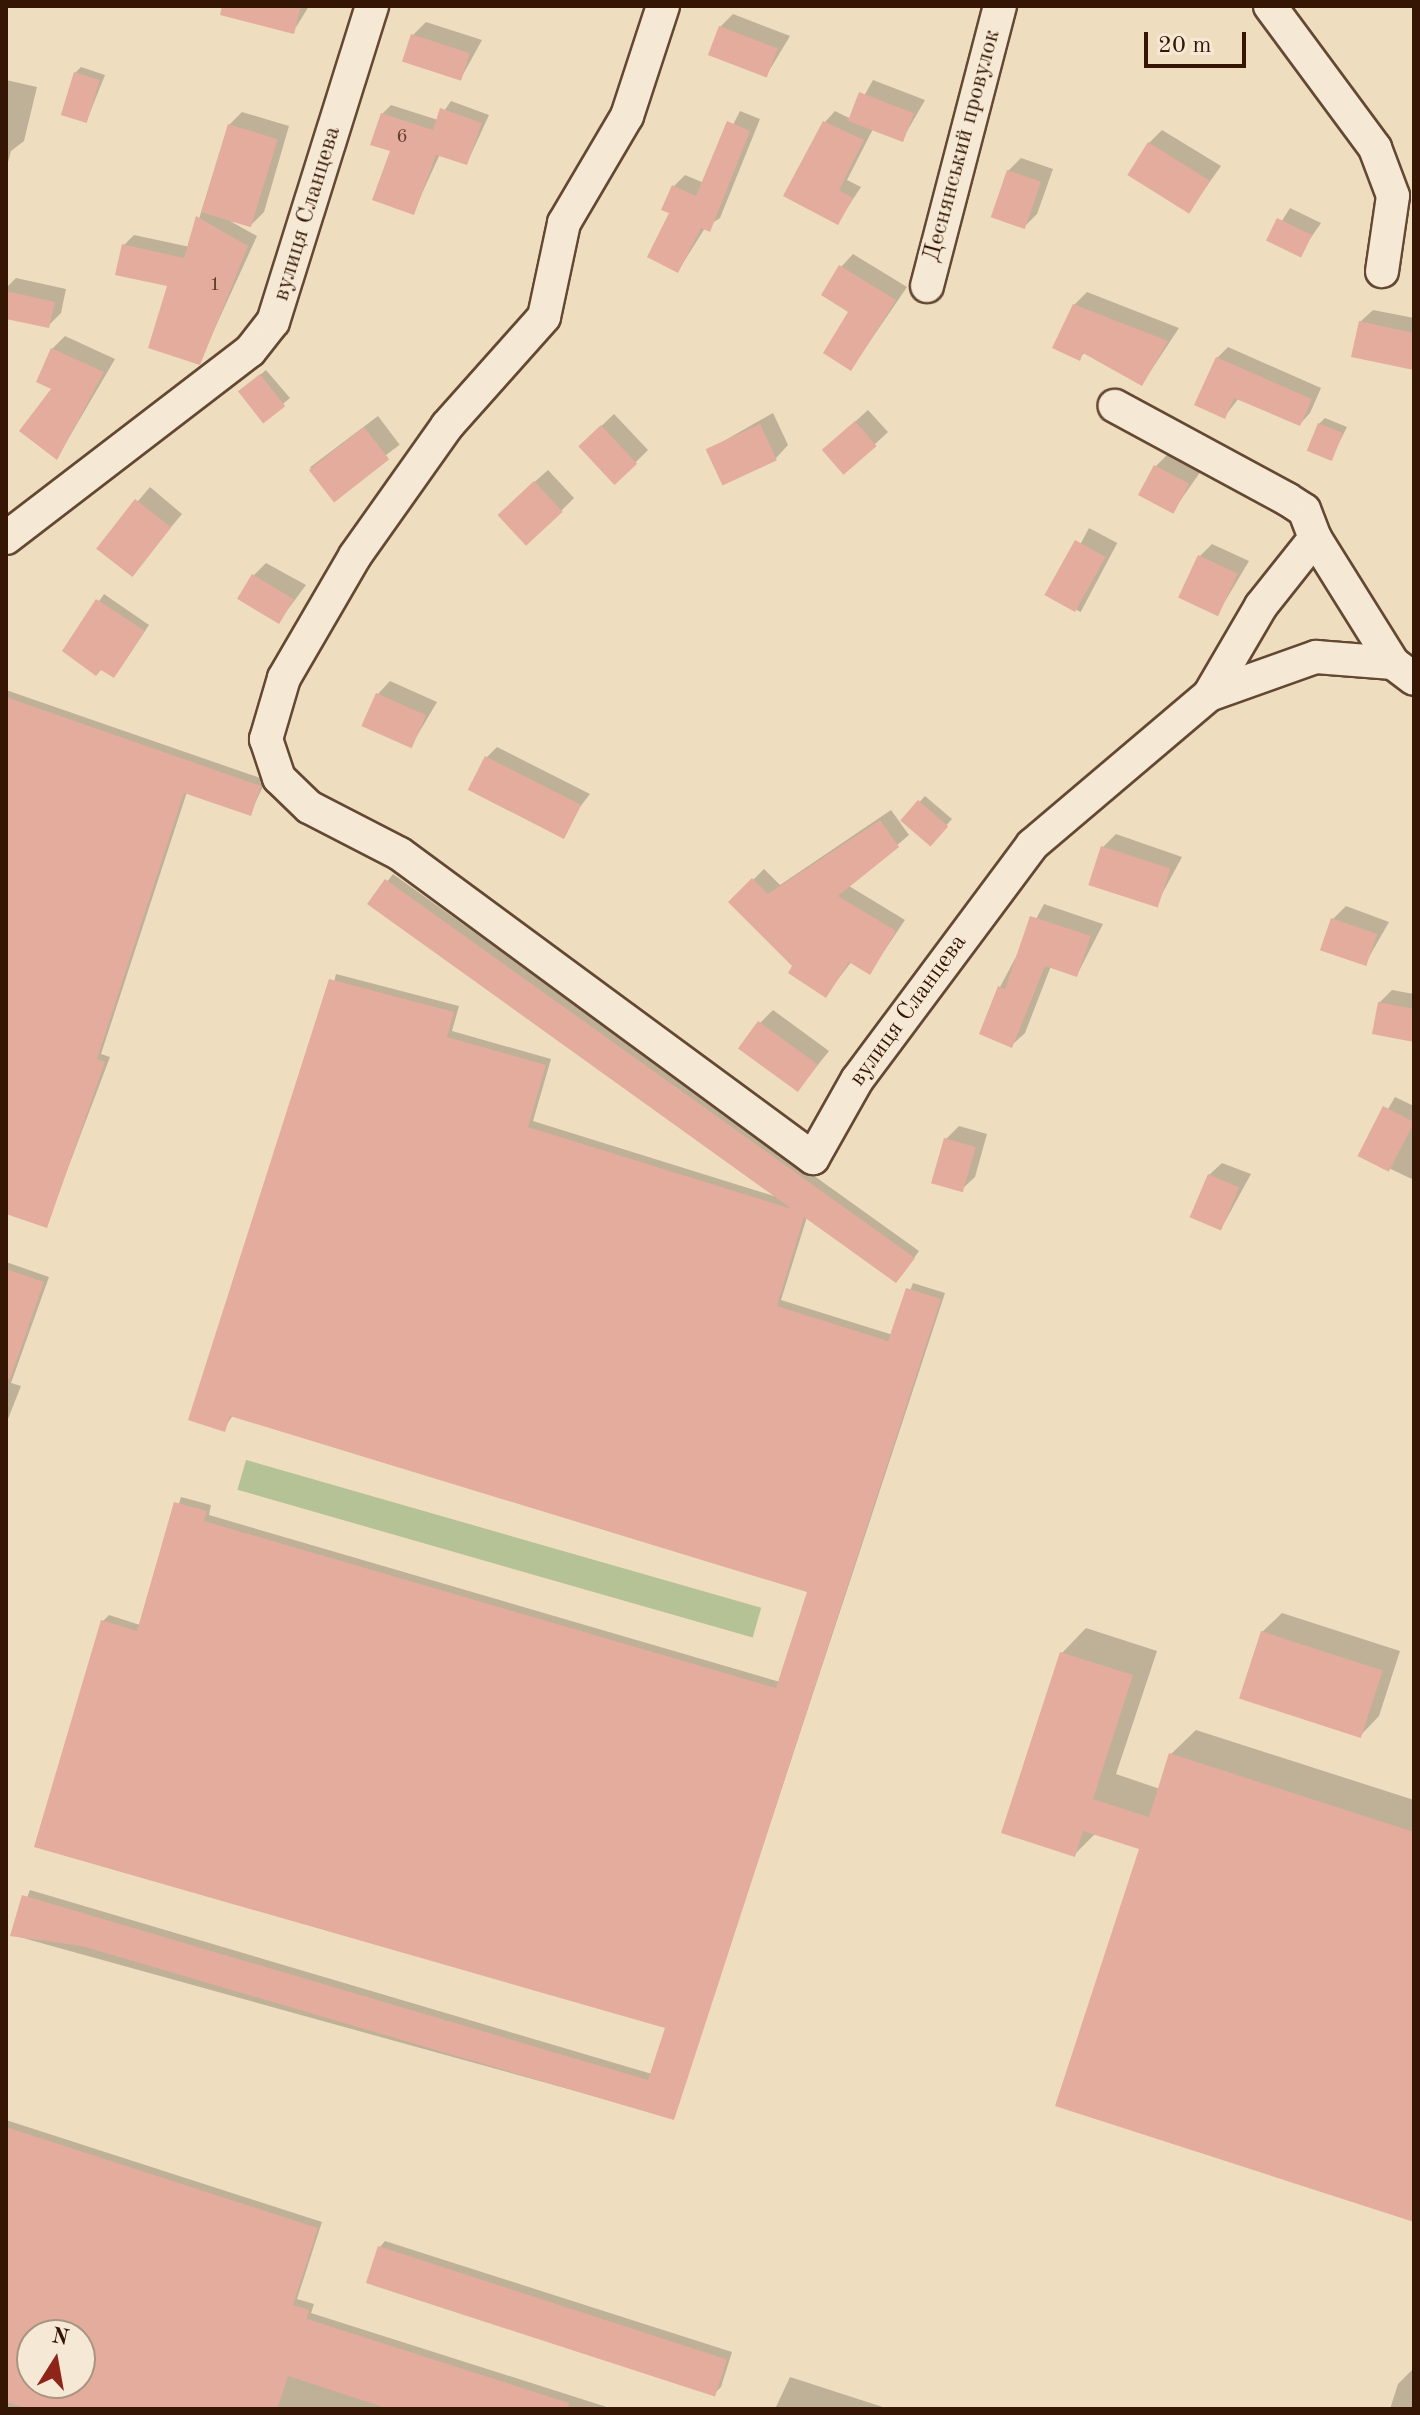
<!DOCTYPE html>
<meta charset="utf-8">
<style>
body{margin:0}
#map{position:relative;width:1420px;height:2415px;overflow:hidden;background:#efddbf;font-family:"Old Standard TT",serif}
div>[style]{position:absolute}
.green>*{inset:0;background:#b5c295;transform-origin:0 0}
.shadow>*{inset:0;background:#0003;transform-origin:0 0}
.building>*{inset:0;background:#e3ac9c;transform-origin:0 0}
.roads{filter:drop-shadow(2px 0 #644833) drop-shadow(-2px 0 #644833) drop-shadow(0 2px #644833) drop-shadow(0 -2px #644833)}
.minor>*{height:32px;margin:-16px;padding:0 16px;transform-origin:16px;border-radius:16px;background:#f5e9d5}
span{translate:-50% -50%;white-space:nowrap;text-align:center;line-height:1.15;-webkit-text-stroke:6px #f5e9d5;paint-order:stroke}
.number-label{font-size:20px;color:#603c2a}
.number-label span{-webkit-text-stroke-width:0}
.street-label{font-size:24px;color:#351604}
.frame{position:absolute;inset:0;border:8px solid #351604;pointer-events:none}
.north{position:absolute;left:16px;top:2319px;width:80px;height:80px;box-sizing:border-box;background:#f5e9d5;border:2px solid #a89581;border-radius:50%;rotate:11deg;font-size:22px;font-weight:700;line-height:32px;text-align:center;color:#351604}
.north::after{content:'';display:block;margin:auto;width:28px;height:36px;background:#8f2418;clip-path:polygon(50% 0,100% 100%,50% 72%,0 100%)}
.scale{position:absolute;left:1144px;top:32px;width:102px;height:36px;box-sizing:border-box;border:4px solid #351604;border-top:0;padding-left:10px;font-size:24px;line-height:28px;white-space:nowrap;color:#351604;-webkit-text-stroke:6px #f5e9d5;paint-order:stroke}
</style>
<div id="map">
<div class="green">
<i style="left:246px;top:1460px;width:536px;height:31px;rotate:16deg"></i>
</div>
<div class="shadow">
<i style="clip-path:polygon(232px 6px,309px 6px,293px 32px)"></i>
<i style="clip-path:polygon(733px 14px,790px 36px,766px 76px,720px 27px)"></i>
<i style="clip-path:polygon(426px 22px,482px 40px,460px 80px,413px 35px)"></i>
<i style="clip-path:polygon(81px 67px,105px 75px,87px 120px,75px 73px)"></i>
<i style="clip-path:polygon(6px 80px,37px 87px,24px 141px,11px 151px,6px 170px)"></i>
<i style="clip-path:polygon(873px 80px,925px 100px,902px 140px,873px 129px,847px 180px,861px 187px,838px 222px,786px 195px,825px 122px,835px 111px,851px 119px)"></i>
<i style="clip-path:polygon(451px 101px,489px 115px,467px 163px,440px 154px,413px 213px,382px 114px,391px 105px,438px 120px)"></i>
<i style="clip-path:polygon(740px 111px,760px 119px,720px 218px,705px 228px,678px 271px,674px 186px,685px 175px,704px 183px)"></i>
<i style="clip-path:polygon(242px 112px,289px 126px,264px 212px,251px 225px,230px 221px,257px 236px,199px 363px,170px 285px,124px 245px,134px 235px,190px 247px,229px 125px)"></i>
<i style="clip-path:polygon(1162px 130px,1221px 166px,1190px 210px,1149px 143px)"></i>
<i style="clip-path:polygon(1021px 158px,1053px 169px,1037px 214px,1024px 227px,1008px 171px)"></i>
<i style="clip-path:polygon(1290px 208px,1321px 223px,1299px 255px,1270px 240px)"></i>
<i style="clip-path:polygon(853px 254px,907px 287px,851px 369px,851px 312px,841px 267px)"></i>
<i style="clip-path:polygon(16px 278px,66px 289px,61px 313px,49px 325px,6px 317px,6px 288px)"></i>
<i style="clip-path:polygon(1087px 292px,1179px 328px,1142px 384px,1085px 352px,1079px 359px,1074px 305px)"></i>
<i style="clip-path:polygon(1373px 310px,1414px 318px,1414px 367px,1360px 322px)"></i>
<i style="clip-path:polygon(65px 336px,115px 359px,57px 458px,52px 349px)"></i>
<i style="clip-path:polygon(1228px 347px,1321px 388px,1310px 413px,1300px 424px,1239px 398px,1225px 416px,1217px 358px)"></i>
<i style="clip-path:polygon(266px 370px,290px 398px,264px 420px,247px 386px)"></i>
<i style="clip-path:polygon(868px 410px,888px 432px,845px 472px,838px 437px)"></i>
<i style="clip-path:polygon(773px 413px,788px 445px,776px 458px,708px 450px)"></i>
<i style="clip-path:polygon(614px 414px,648px 450px,635px 463px,593px 434px)"></i>
<i style="left:378px;top:416px;width:36px;height:85px;rotate:53deg"></i>
<i style="clip-path:polygon(1325px 418px,1347px 427px,1331px 459px,1319px 424px)"></i>
<i style="clip-path:polygon(1168px 454px,1201px 471px,1173px 511px,1156px 466px)"></i>
<i style="clip-path:polygon(548px 470px,574px 498px,561px 511px,512px 502px)"></i>
<i style="clip-path:polygon(150px 487px,182px 514px,142px 562px,98px 548px)"></i>
<i style="left:1089px;top:528px;width:32px;height:78px;rotate:28deg"></i>
<i style="clip-path:polygon(1212px 544px,1249px 561px,1218px 613px,1199px 557px)"></i>
<i style="clip-path:polygon(266px 563px,306px 585px,280px 620px,254px 575px)"></i>
<i style="clip-path:polygon(104px 594px,149px 625px,119px 670px,65px 651px)"></i>
<i style="clip-path:polygon(390px 681px,437px 702px,411px 746px,378px 694px)"></i>
<i style="clip-path:polygon(6px 690px,266px 780px,250px 814px,187px 792px,101px 1054px,110px 1057px,46px 1226px,6px 1212px)"></i>
<i style="clip-path:polygon(497px 747px,590px 794px,560px 833px,486px 758px)"></i>
<i style="clip-path:polygon(925px 796px,952px 819px,935px 838px,903px 820px)"></i>
<i style="clip-path:polygon(891px 810px,909px 835px,849px 886px,905px 920px,870px 972px,852px 961px,826px 995px,731px 902px,764px 869px,780px 885px)"></i>
<i style="clip-path:polygon(1116px 834px,1182px 857px,1156px 905px,1103px 847px)"></i>
<i style="clip-path:polygon(393px 874px,919px 1251px,902px 1275px,807px 1217px,781px 1300px,893px 1335px,913px 1283px,945px 1293px,673px 2118px,12px 1935px,30px 1890px,652px 2074px,668px 2027px,103px 1621px,109px 1615px,140px 1625px,181px 1497px,211px 1505px,209px 1515px,780px 1682px,810px 1590px,233px 1415px,224px 1429px,336px 974px,459px 1006px,452px 1031px,551px 1059px,533px 1121px,777px 1197px,370px 904px)"></i>
<i style="clip-path:polygon(1044px 904px,1103px 924px,1077px 975px,1051px 966px,1025px 1033px,1012px 1045px,1000px 987px)"></i>
<i style="clip-path:polygon(1346px 906px,1389px 922px,1365px 964px,1333px 919px)"></i>
<i style="clip-path:polygon(1392px 990px,1414px 994px,1414px 1040px,1379px 1003px)"></i>
<i style="clip-path:polygon(773px 1010px,829px 1051px,798px 1090px,760px 1023px)"></i>
<i style="clip-path:polygon(1395px 1097px,1414px 1106px,1414px 1180px,1361px 1155px)"></i>
<i style="clip-path:polygon(959px 1126px,987px 1134px,975px 1177px,962px 1189px,946px 1139px)"></i>
<i style="clip-path:polygon(1222px 1163px,1251px 1174px,1222px 1227px,1209px 1175px)"></i>
<i style="clip-path:polygon(6px 1262px,49px 1277px,11px 1383px,21px 1386px,6px 1424px)"></i>
<i style="clip-path:polygon(1282px 1613px,1400px 1651px,1379px 1716px,1360px 1736px,1262px 1632px)"></i>
<i style="clip-path:polygon(1086px 1628px,1157px 1651px,1116px 1774px,1160px 1789px,1171px 1754px,1196px 1730px,1414px 1800px,1414px 2219px,1141px 1847px,1096px 1833px,1074px 1855px,1062px 1653px)"></i>
<i style="clip-path:polygon(evenodd,6px 2120px,322px 2222px,297px 2299px,314px 2304px,311px 2313px,613px 2409px,6px 2409px,6px 2120px,32px 2335px,80px 2335px,80px 2383px,32px 2383px,32px 2335px)"></i>
<i style="clip-path:polygon(385px 2241px,732px 2352px,721px 2387px,715px 2393px,380px 2247px)"></i>
<i style="clip-path:polygon(1414px 2368px,1414px 2409px,1390px 2409px,1398px 2384px)"></i>
<i style="clip-path:polygon(790px 2377px,889px 2409px,775px 2409px)"></i>
</div>
<div class="building">
<i style="clip-path:polygon(222px 6px,301px 6px,294px 34px,220px 15px)"></i>
<i style="left:719px;top:26px;width:63px;height:31px;rotate:21deg"></i>
<i style="left:411px;top:34px;width:62px;height:29px;rotate:18deg"></i>
<i style="left:74px;top:72px;width:27px;height:45px;rotate:17deg"></i>
<i style="left:859px;top:92px;width:59px;height:31px;rotate:21deg"></i>
<i style="clip-path:polygon(440px 108px,482px 123px,467px 165px,436px 155px,414px 215px,372px 200px,390px 151px,370px 145px,381px 113px,433px 130px)"></i>
<i style="clip-path:polygon(727px 121px,750px 131px,710px 232px,701px 228px,678px 273px,647px 257px,669px 213px,661px 210px,672px 185px,696px 196px)"></i>
<i style="clip-path:polygon(823px 121px,864px 140px,839px 190px,853px 198px,838px 225px,783px 196px)"></i>
<i style="left:228px;top:124px;width:52px;height:92px;rotate:17deg"></i>
<i style="left:1148px;top:142px;width:73px;height:39px;rotate:32deg"></i>
<i style="left:1007px;top:170px;width:36px;height:50px;rotate:19deg"></i>
<i style="clip-path:polygon(196px 216px,248px 246px,200px 365px,148px 348px,167px 286px,115px 275px,122px 244px,184px 258px)"></i>
<i style="left:1277px;top:218px;width:39px;height:25px;rotate:26deg"></i>
<i style="clip-path:polygon(839px 265px,896px 300px,851px 371px,823px 353px,848px 312px,821px 295px)"></i>
<i style="clip-path:polygon(6px 291px,55px 302px,49px 328px,6px 319px)"></i>
<i style="clip-path:polygon(1073px 304px,1168px 341px,1142px 386px,1083px 353px,1080px 361px,1052px 348px)"></i>
<i style="clip-path:polygon(1359px 321px,1414px 333px,1414px 370px,1351px 357px)"></i>
<i style="clip-path:polygon(51px 348px,104px 372px,57px 460px,19px 431px,51px 389px,36px 382px)"></i>
<i style="clip-path:polygon(1216px 357px,1312px 399px,1300px 426px,1234px 398px,1225px 419px,1194px 405px)"></i>
<i style="left:260px;top:374px;width:41px;height:28px;rotate:52deg"></i>
<i style="left:855px;top:421px;width:33px;height:44px;rotate:49deg"></i>
<i style="left:1318px;top:423px;width:27px;height:30px;rotate:22deg"></i>
<i style="left:760px;top:424px;width:40px;height:60px;rotate:65deg"></i>
<i style="left:601px;top:425px;width:53px;height:31px;rotate:47deg"></i>
<i style="left:364px;top:427px;width:41px;height:70px;rotate:52deg"></i>
<i style="left:1154px;top:465px;width:40px;height:34px;rotate:28deg"></i>
<i style="left:534px;top:481px;width:42px;height:50px;rotate:47deg"></i>
<i style="left:135px;top:499px;width:46px;height:63px;rotate:38deg"></i>
<i style="left:1075px;top:540px;width:35px;height:63px;rotate:29deg"></i>
<i style="left:1198px;top:555px;width:44px;height:47px;rotate:25deg"></i>
<i style="left:252px;top:574px;width:49px;height:29px;rotate:31deg"></i>
<i style="clip-path:polygon(96px 599px,145px 631px,114px 678px,101px 670px,96px 676px,62px 651px)"></i>
<i style="left:376px;top:693px;width:55px;height:36px;rotate:24deg"></i>
<i style="clip-path:polygon(6px 697px,261px 786px,251px 816px,184px 793px,97px 1059px,105px 1062px,47px 1228px,6px 1214px)"></i>
<i style="left:485px;top:756px;width:108px;height:38px;rotate:27deg"></i>
<i style="left:918px;top:800px;width:40px;height:27px;rotate:41deg"></i>
<i style="clip-path:polygon(880px 820px,899px 847px,838px 896px,896px 931px,870px 975px,849px 962px,826px 998px,788px 973px,792px 966px,728px 902px,752px 878px,768px 894px)"></i>
<i style="left:1101px;top:846px;width:73px;height:41px;rotate:18deg"></i>
<i style="clip-path:polygon(385px 879px,915px 1258px,896px 1283px,804px 1217px,777px 1306px,888px 1341px,906px 1288px,941px 1299px,674px 2120px,82px 1946px,10px 1936px,22px 1895px,648px 2080px,665px 2028px,34px 1847px,101px 1620px,137px 1631px,174px 1502px,207px 1511px,204px 1521px,776px 1688px,807px 1592px,230px 1416px,225px 1432px,188px 1420px,329px 979px,454px 1012px,447px 1037px,546px 1065px,528px 1127px,792px 1209px,367px 904px)"></i>
<i style="clip-path:polygon(1030px 916px,1091px 936px,1077px 977px,1045px 966px,1012px 1048px,979px 1034px,998px 986px,1005px 989px)"></i>
<i style="left:1331px;top:918px;width:49px;height:34px;rotate:19deg"></i>
<i style="clip-path:polygon(1378px 1002px,1414px 1009px,1414px 1042px,1372px 1034px)"></i>
<i style="left:758px;top:1021px;width:74px;height:34px;rotate:36deg"></i>
<i style="left:1383px;top:1106px;width:35px;height:56px;rotate:27deg"></i>
<i style="left:944px;top:1138px;width:33px;height:47px;rotate:16deg"></i>
<i style="left:1208px;top:1174px;width:34px;height:47px;rotate:23deg"></i>
<i style="clip-path:polygon(6px 1269px,44px 1282px,10px 1379px,6px 1379px)"></i>
<i style="left:1261px;top:1631px;width:128px;height:71px;rotate:18deg"></i>
<i style="clip-path:polygon(1060px 1652px,1133px 1675px,1093px 1799px,1149px 1817px,1169px 1753px,1414px 1832px,1414px 2222px,1055px 2106px,1139px 1849px,1083px 1831px,1075px 1857px,1001px 1833px)"></i>
<i style="clip-path:polygon(evenodd,6px 2127px,318px 2228px,293px 2305px,309px 2310px,307px 2319px,569px 2403px,568px 2409px,389px 2409px,288px 2376px,277px 2409px,29px 2409px,6px 2402px,6px 2127px,32px 2335px,80px 2335px,80px 2383px,32px 2383px,32px 2335px)"></i>
<i style="left:378px;top:2246px;width:367px;height:39px;rotate:18deg"></i>
</div>
<div class="roads">
<div class="minor">
<i style="left:663px;top:6px;width:116px;rotate:108.1deg"></i>
<i style="left:627px;top:116px;width:124px;rotate:120.5deg"></i>
<i style="left:564px;top:223px;width:96px;rotate:102deg"></i>
<i style="left:544px;top:317px;width:146px;rotate:131.7deg"></i>
<i style="left:447px;top:426px;width:159px;rotate:125.3deg"></i>
<i style="left:355px;top:556px;width:141px;rotate:120.2deg"></i>
<i style="left:284px;top:678px;width:64px;rotate:106.4deg"></i>
<i style="left:266px;top:739px;width:41px;rotate:71.6deg"></i>
<i style="left:279px;top:778px;width:42px;rotate:44deg"></i>
<i style="left:309px;top:807px;width:102px;rotate:27.3deg"></i>
<i style="left:400px;top:854px;width:513px;rotate:36.36deg"></i>
<i style="left:813px;top:1158px;width:90px;rotate:-60.6deg"></i>
<i style="left:857px;top:1080px;width:293px;rotate:-53.3deg"></i>
<i style="left:1032px;top:845px;width:232px;rotate:-40.3deg"></i>
<i style="left:1209px;top:695px;width:103px;rotate:-59.7deg"></i>
<i style="left:1261px;top:606px;width:87px;rotate:-51.5deg"></i>
<i style="left:1315px;top:538px;width:30px;rotate:-111deg"></i>
<i style="left:1304px;top:510px;width:20px;rotate:-147deg"></i>
<i style="left:1287px;top:499px;width:196px;rotate:-151.6deg"></i>
<i style="left:1270px;top:6px;width:177px;rotate:53.5deg"></i>
<i style="left:1375px;top:148px;width:51px;rotate:69.4deg"></i>
<i style="left:1393px;top:196px;width:76px;rotate:98.3deg"></i>
<i style="left:927px;top:286px;width:289px;rotate:-75.4deg"></i>
<i style="left:6px;top:538px;width:307px;rotate:-37.5deg"></i>
<i style="left:250px;top:351px;width:37px;rotate:-52deg"></i>
<i style="left:273px;top:322px;width:331px;rotate:-72.6deg"></i>
<i style="left:1315px;top:538px;width:147px;rotate:58deg"></i>
<i style="left:1393px;top:663px;width:26px;rotate:37deg"></i>
<i style="left:1209px;top:695px;width:114px;rotate:-19.6deg"></i>
<i style="left:1316px;top:657px;width:77px;rotate:4.5deg"></i>
</div>
</div>
<div class="number-label">
<span style="left:402px;top:137px">6</span>
<span style="left:215px;top:285px">1</span>
</div>
<div class="street-label">
<span style="left:963px;top:146px;rotate:-75deg">Деснянський провулок</span>
<span style="left:308px;top:214px;rotate:-73deg">вулиця Сланцева</span>
<span style="left:909px;top:1011px;rotate:-54deg">вулиця Сланцева</span>
</div>
<div class="frame"></div>
<div class="north">N</div>
<div class="scale">20 m</div>
</div>
